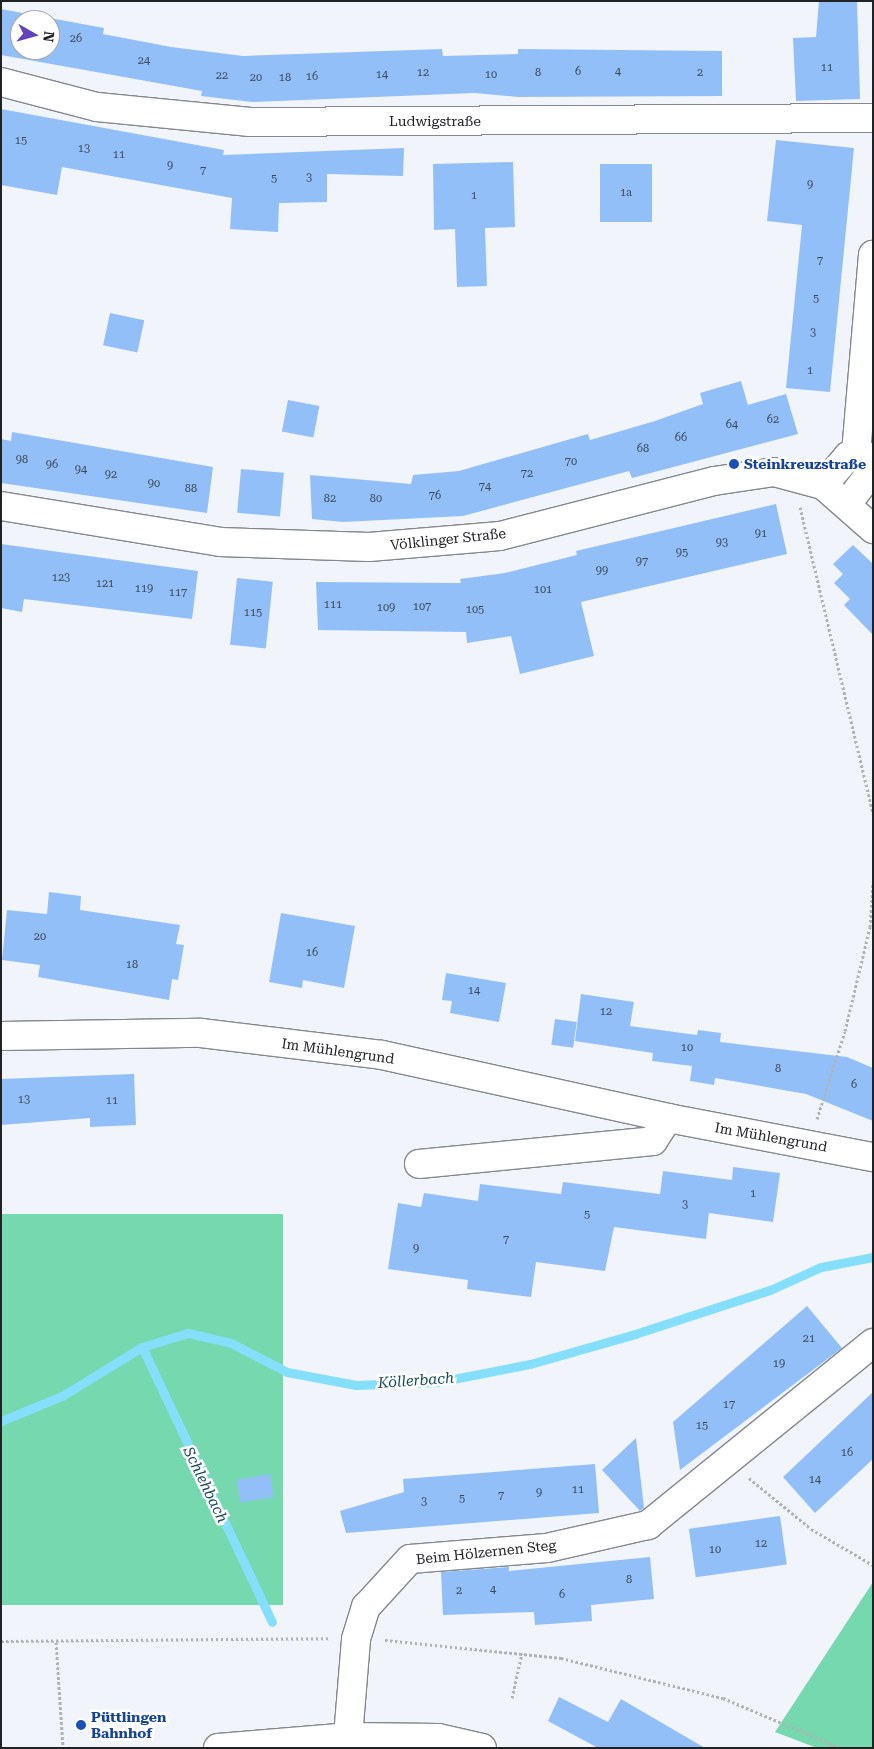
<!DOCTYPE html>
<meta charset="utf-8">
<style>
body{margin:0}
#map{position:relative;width:874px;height:1749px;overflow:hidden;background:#f1f5fb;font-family:"Roboto Serif",serif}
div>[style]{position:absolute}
.green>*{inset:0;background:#76d8ae;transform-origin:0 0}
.stream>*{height:9px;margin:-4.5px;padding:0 4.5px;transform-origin:4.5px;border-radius:4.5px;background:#85dffb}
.building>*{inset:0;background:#92bff8;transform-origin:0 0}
.path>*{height:3px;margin-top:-1.5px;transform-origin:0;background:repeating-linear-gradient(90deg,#afb2b7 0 2.5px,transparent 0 5px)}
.roads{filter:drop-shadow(1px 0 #84888c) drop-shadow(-1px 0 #84888c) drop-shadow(0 1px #84888c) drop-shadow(0 -1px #84888c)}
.street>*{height:28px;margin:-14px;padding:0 14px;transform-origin:14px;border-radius:14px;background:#fff}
.secondary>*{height:28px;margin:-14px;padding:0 14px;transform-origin:14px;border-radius:14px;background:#fff}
.dots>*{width:14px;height:14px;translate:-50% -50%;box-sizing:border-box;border:2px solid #fff;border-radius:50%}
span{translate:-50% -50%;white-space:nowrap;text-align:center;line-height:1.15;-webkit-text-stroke:5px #fff;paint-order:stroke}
.number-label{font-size:11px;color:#3c4959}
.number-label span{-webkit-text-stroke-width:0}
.street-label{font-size:14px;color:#202224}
.transit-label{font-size:14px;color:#164399;font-weight:700}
.left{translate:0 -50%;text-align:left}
.water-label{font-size:15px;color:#144958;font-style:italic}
.frame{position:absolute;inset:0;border:2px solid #202224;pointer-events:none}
.north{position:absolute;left:10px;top:10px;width:50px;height:50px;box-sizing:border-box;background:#fff;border:1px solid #a6a7a7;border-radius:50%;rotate:97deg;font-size:14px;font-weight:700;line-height:20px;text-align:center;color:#202224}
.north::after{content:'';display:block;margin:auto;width:18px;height:22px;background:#6144bd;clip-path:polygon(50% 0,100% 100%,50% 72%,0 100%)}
</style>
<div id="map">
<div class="green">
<i style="left:1px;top:1214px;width:282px;height:391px"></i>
<i style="clip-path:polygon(873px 1582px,873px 1748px,817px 1748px,775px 1732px)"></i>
</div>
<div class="stream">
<i style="left:142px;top:1347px;width:304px;rotate:64.7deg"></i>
<i style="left:1px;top:1421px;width:66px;rotate:-22.3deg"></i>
<i style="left:62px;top:1396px;width:94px;rotate:-31.5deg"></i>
<i style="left:142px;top:1347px;width:48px;rotate:-16.9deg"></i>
<i style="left:188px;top:1333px;width:44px;rotate:13.1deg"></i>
<i style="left:231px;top:1343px;width:63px;rotate:27.4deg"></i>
<i style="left:287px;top:1372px;width:70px;rotate:10.7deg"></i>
<i style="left:356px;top:1385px;width:82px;rotate:-2.1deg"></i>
<i style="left:438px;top:1382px;width:94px;rotate:-11.1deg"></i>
<i style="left:530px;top:1364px;width:109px;rotate:-15.9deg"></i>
<i style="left:635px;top:1334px;width:142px;rotate:-18.1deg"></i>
<i style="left:770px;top:1290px;width:56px;rotate:-24.3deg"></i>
<i style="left:821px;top:1267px;width:53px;rotate:-10.9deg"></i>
</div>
<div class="building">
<i style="clip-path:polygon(819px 1px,857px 1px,860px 99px,796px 101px,793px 38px,816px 37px)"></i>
<i style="clip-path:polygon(evenodd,1px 9px,104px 28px,103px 34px,171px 47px,243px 56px,442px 49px,443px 56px,518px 54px,518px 49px,722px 51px,722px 96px,518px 97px,474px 93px,252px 102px,201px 96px,202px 91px,1px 55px,1px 9px,20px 20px,50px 20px,50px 50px,20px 50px,20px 20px)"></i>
<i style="clip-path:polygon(1px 109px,224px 150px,223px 155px,404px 148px,403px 176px,327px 174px,327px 202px,279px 203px,278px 232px,230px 229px,232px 198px,62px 167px,57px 195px,1px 185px)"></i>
<i style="clip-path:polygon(776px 140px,854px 148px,830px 392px,786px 388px,802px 225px,767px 221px)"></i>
<i style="clip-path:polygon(513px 162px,515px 227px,485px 228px,487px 286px,457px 287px,455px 229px,434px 230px,433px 164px)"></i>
<i style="left:600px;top:164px;width:52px;height:58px"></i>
<i style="left:110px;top:313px;width:35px;height:33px;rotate:12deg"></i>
<i style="clip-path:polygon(741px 381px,748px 405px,786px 394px,798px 434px,632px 478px,629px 471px,463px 516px,343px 522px,312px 519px,310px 475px,411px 484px,413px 475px,459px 471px,588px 434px,590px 440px,655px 421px,703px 404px,700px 393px)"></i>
<i style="left:288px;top:400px;width:32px;height:32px;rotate:11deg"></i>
<i style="clip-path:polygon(12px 432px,213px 467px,207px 513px,1px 483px,1px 439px,11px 441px)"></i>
<i style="left:241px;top:469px;width:43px;height:44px;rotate:5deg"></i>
<i style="clip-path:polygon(776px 504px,787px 554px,581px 602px,594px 656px,520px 674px,511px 636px,467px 643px,466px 632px,318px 630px,316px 582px,461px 583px,460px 579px,505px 573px,577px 555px,576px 551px)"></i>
<i style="clip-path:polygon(1px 544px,198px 571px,192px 619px,24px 599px,22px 612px,1px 608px)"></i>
<i style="clip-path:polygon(853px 545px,873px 564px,873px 635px,844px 605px,850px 599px,834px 583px,843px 574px,833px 564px)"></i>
<i style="left:237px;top:578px;width:36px;height:67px;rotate:6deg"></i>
<i style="clip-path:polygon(49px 892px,81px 896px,80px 910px,180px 925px,176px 944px,184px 945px,178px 980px,172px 979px,169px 1000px,38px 977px,40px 965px,2px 960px,7px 910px,47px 914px)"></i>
<i style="clip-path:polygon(281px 913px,355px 926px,344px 988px,303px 980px,302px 988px,269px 982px)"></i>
<i style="clip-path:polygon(446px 973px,506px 983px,499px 1022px,450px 1013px,452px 1001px,442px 1000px)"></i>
<i style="clip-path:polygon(581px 994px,634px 1002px,630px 1026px,697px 1035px,698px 1030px,721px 1033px,720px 1042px,847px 1057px,873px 1068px,873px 1121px,806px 1094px,715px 1078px,714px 1085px,690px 1081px,692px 1066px,652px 1061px,653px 1053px,575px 1041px)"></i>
<i style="left:555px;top:1019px;width:22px;height:26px;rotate:8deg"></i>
<i style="clip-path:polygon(134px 1074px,136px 1125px,90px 1127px,90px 1118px,1px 1125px,1px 1079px)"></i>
<i style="clip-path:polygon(733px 1167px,780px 1173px,773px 1222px,709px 1213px,706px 1239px,614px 1227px,605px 1271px,536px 1262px,531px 1297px,467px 1289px,468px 1280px,388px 1269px,398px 1203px,421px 1207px,424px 1193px,478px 1201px,480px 1184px,561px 1194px,563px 1182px,660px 1194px,663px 1171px,732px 1180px)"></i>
<i style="clip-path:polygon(807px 1306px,842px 1348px,680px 1470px,673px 1422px)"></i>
<i style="clip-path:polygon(873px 1392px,873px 1459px,815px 1513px,783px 1477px)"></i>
<i style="clip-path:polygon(636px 1438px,644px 1508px,640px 1511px,602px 1470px)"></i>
<i style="clip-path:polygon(595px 1464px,599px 1513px,346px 1533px,340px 1511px,404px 1492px,403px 1479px)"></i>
<i style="left:270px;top:1474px;width:23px;height:34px;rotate:80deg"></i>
<i style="left:780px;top:1516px;width:49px;height:92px;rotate:82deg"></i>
<i style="clip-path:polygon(650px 1557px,654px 1599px,591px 1605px,592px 1621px,535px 1625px,534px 1612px,443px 1615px,441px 1572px,509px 1567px,509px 1571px)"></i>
<i style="clip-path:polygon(559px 1697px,608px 1722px,621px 1699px,705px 1748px,598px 1748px,548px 1721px)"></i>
</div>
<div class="path">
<i style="left:800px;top:507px;width:316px;rotate:76.6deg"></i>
<i style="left:817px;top:1119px;width:92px;rotate:-72.3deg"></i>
<i style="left:845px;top:1031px;width:107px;rotate:-76.5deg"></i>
<i style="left:870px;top:927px;width:45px;rotate:-86.2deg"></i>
<i style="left:749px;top:1478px;width:80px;rotate:39.4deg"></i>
<i style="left:811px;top:1529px;width:72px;rotate:30.1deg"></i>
<i style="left:385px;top:1640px;width:177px;rotate:5.8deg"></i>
<i style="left:561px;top:1658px;width:167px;rotate:13.9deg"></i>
<i style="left:723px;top:1698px;width:128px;rotate:23deg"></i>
<i style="left:1px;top:1641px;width:328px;rotate:-0.5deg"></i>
<i style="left:56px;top:1642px;width:106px;rotate:86.2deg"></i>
<i style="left:512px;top:1698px;width:46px;rotate:-77.5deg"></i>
</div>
<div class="roads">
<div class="street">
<i style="left:1px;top:82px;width:99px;rotate:14.6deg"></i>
<i style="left:97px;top:107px;width:154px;rotate:5.6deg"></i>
<i style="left:250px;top:122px;width:623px;rotate:-0.37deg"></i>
<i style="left:856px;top:453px;width:199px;rotate:-85.1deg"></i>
<i style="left:823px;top:485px;width:67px;rotate:41.3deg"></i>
<i style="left:1px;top:1036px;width:200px;rotate:-0.9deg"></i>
<i style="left:201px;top:1033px;width:182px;rotate:6.9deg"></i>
<i style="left:382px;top:1055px;width:293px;rotate:12.4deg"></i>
<i style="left:668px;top:1118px;width:209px;rotate:10.8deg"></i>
<i style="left:419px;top:1164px;width:235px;rotate:-5.6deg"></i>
<i style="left:653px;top:1141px;width:27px;rotate:-57deg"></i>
<i style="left:348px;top:1737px;width:98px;rotate:-85.3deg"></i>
<i style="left:356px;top:1639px;width:34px;rotate:-73deg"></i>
<i style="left:366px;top:1607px;width:65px;rotate:-47.5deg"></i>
<i style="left:410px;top:1559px;width:137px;rotate:-4.6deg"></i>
<i style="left:547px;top:1548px;width:104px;rotate:-12.8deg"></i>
<i style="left:648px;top:1525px;width:289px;rotate:-39deg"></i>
</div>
<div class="secondary">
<i style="left:847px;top:504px;width:43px;rotate:-52.6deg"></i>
<i style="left:1px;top:506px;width:222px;rotate:9.3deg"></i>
<i style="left:220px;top:542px;width:149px;rotate:1.9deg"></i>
<i style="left:369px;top:547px;width:131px;rotate:-4.8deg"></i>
<i style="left:500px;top:536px;width:221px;rotate:-14.4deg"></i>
<i style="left:714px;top:481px;width:61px;rotate:-8.5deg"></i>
<i style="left:774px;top:472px;width:51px;rotate:14.9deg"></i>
<i style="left:823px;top:485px;width:38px;rotate:-49deg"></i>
<i style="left:848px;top:456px;width:25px;rotate:2deg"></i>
<i style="left:218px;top:1748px;width:130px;rotate:-4.8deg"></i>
<i style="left:348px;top:1737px;width:90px;rotate:0.6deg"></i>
<i style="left:438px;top:1738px;width:45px;rotate:12.8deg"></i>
</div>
</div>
<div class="dots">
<i style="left:734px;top:464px;background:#1a4fb4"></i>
<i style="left:81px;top:1725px;background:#1a4fb4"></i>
</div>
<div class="number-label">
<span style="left:76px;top:39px">26</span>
<span style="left:144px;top:61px">24</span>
<span style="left:827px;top:68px">11</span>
<span style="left:578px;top:72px">6</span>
<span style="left:618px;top:72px">4</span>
<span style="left:423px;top:73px">12</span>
<span style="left:538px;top:73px">8</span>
<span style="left:700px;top:73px">2</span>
<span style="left:382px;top:75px">14</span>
<span style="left:491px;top:75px">10</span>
<span style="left:222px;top:76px">22</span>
<span style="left:312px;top:77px">16</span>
<span style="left:256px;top:78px">20</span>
<span style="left:285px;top:78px">18</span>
<span style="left:21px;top:141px">15</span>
<span style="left:84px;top:149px">13</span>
<span style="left:119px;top:155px">11</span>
<span style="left:170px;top:166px">9</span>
<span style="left:203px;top:171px">7</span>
<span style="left:309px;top:178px">3</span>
<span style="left:274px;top:179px">5</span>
<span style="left:810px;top:185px">9</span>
<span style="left:626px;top:193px">1a</span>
<span style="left:474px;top:196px">1</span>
<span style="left:820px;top:261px">7</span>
<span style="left:816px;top:299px">5</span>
<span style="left:813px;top:333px">3</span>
<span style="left:810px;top:371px">1</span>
<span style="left:773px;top:420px">62</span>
<span style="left:732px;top:425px">64</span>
<span style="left:681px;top:438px">66</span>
<span style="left:643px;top:449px">68</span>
<span style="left:22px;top:460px">98</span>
<span style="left:571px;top:462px">70</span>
<span style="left:52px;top:465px">96</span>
<span style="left:81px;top:470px">94</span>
<span style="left:527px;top:474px">72</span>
<span style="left:111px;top:475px">92</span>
<span style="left:154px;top:484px">90</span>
<span style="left:485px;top:487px">74</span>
<span style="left:191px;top:489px">88</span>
<span style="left:435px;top:496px">76</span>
<span style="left:330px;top:499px">82</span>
<span style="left:376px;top:499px">80</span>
<span style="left:761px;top:534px">91</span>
<span style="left:722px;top:543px">93</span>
<span style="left:682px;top:553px">95</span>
<span style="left:642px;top:562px">97</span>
<span style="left:602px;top:571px">99</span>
<span style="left:61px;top:578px">123</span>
<span style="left:105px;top:584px">121</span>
<span style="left:144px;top:589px">119</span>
<span style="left:543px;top:590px">101</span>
<span style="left:178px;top:593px">117</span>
<span style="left:333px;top:605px">111</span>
<span style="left:422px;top:607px">107</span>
<span style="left:386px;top:608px">109</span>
<span style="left:475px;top:610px">105</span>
<span style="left:253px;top:613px">115</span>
<span style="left:40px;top:937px">20</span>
<span style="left:312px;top:953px">16</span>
<span style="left:132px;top:965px">18</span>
<span style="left:474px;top:991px">14</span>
<span style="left:606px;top:1012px">12</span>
<span style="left:687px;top:1048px">10</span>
<span style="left:778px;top:1069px">8</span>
<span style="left:854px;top:1085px">6</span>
<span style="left:24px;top:1100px">13</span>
<span style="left:112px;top:1101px">11</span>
<span style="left:753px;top:1194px">1</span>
<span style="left:685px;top:1205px">3</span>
<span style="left:587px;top:1215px">5</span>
<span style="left:506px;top:1240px">7</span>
<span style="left:416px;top:1249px">9</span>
<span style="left:809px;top:1339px">21</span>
<span style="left:779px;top:1364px">19</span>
<span style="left:729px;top:1405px">17</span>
<span style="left:702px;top:1426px">15</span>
<span style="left:847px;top:1453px">16</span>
<span style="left:815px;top:1480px">14</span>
<span style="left:578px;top:1490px">11</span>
<span style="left:539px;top:1493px">9</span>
<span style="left:501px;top:1496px">7</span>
<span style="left:462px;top:1499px">5</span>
<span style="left:424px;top:1502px">3</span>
<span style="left:761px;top:1544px">12</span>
<span style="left:715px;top:1550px">10</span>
<span style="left:629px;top:1580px">8</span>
<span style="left:493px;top:1590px">4</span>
<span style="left:459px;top:1591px">2</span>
<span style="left:562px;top:1595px">6</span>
</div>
<div class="street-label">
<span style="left:435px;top:121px">Ludwigstraße</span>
<span style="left:448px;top:539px;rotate:-6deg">Völklinger Straße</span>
<span style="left:338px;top:1051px;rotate:8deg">Im Mühlengrund</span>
<span style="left:771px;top:1137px;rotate:10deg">Im Mühlengrund</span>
<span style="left:486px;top:1552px;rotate:-6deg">Beim Hölzernen Steg</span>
</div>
<div class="transit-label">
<span class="left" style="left:744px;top:464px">Steinkreuzstraße</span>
<span class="left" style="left:91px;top:1725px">Püttlingen<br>Bahnhof</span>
</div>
<div class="water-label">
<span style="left:416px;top:1381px;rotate:-4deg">Köllerbach</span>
<span style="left:205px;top:1485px;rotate:64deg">Schlehbach</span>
</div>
<div class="frame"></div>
<div class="north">N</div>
</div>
